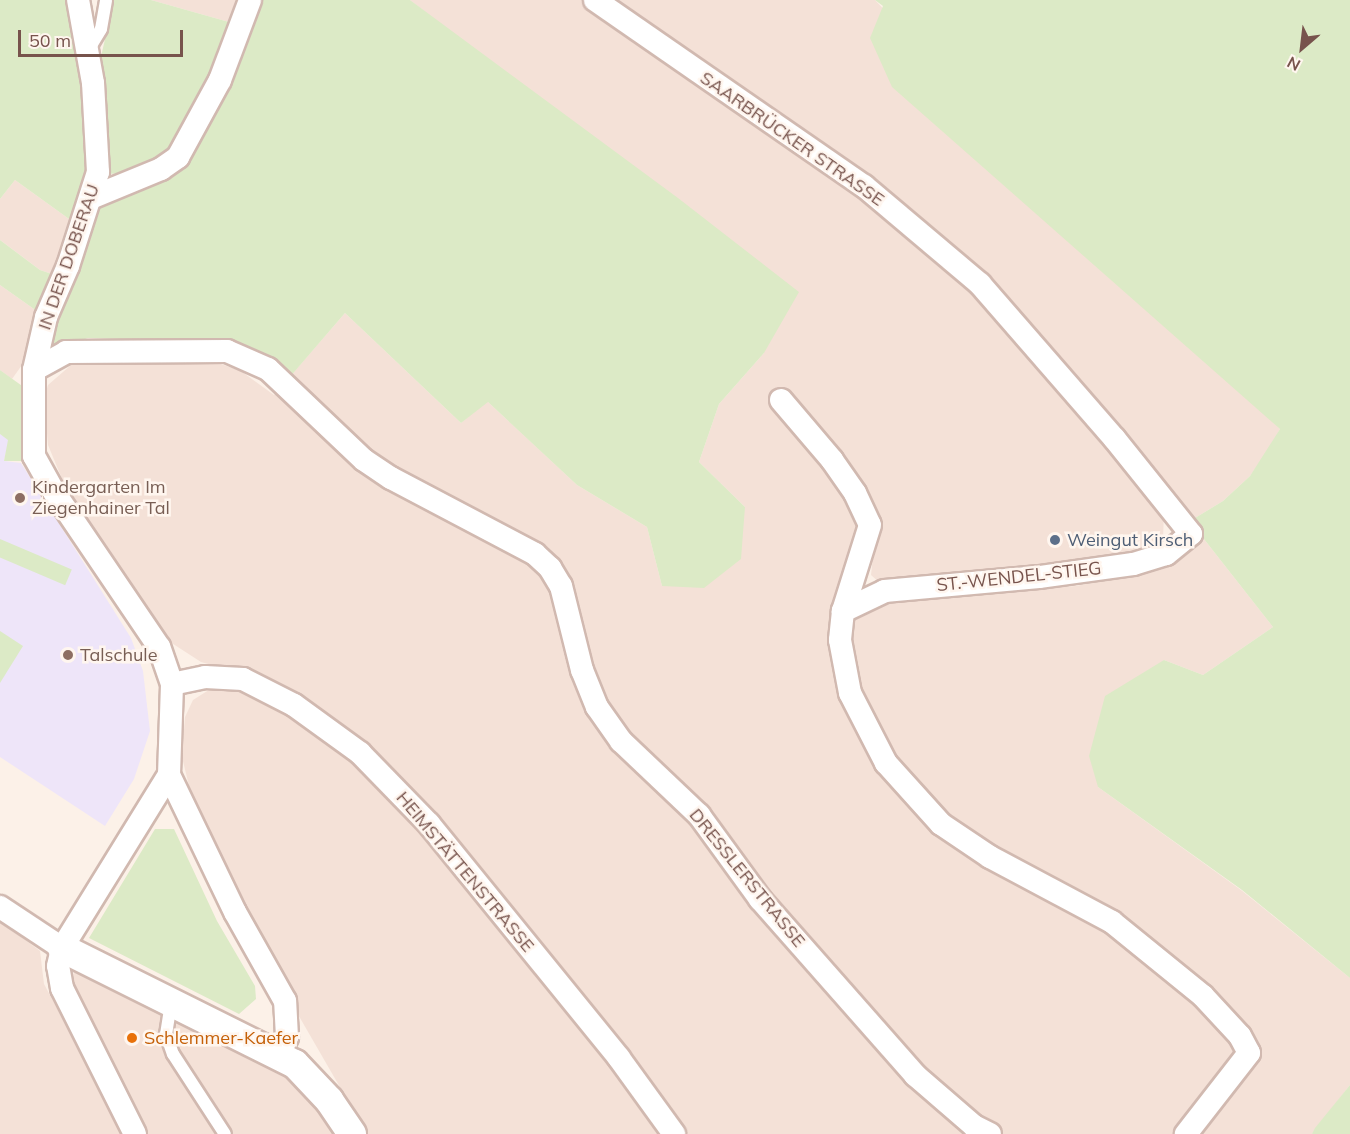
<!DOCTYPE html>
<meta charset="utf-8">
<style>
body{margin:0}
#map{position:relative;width:1350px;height:1134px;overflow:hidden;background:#fcf1e8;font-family:Mulish,sans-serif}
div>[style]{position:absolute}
.residential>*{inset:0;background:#f4e1d7}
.education>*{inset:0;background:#eee5f9}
.green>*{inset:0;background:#dceac6;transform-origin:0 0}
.roads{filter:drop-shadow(2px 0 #d1b9b0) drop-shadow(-2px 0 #d1b9b0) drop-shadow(0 2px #d1b9b0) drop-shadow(0 -2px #d1b9b0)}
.service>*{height:12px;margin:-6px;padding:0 6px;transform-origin:6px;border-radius:6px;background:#fff}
.minor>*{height:22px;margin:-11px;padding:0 11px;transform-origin:11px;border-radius:11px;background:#fff}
.tertiary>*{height:28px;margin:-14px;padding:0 14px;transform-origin:14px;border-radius:14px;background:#fff}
.dots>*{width:16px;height:16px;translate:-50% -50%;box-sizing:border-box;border:3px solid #fff6ef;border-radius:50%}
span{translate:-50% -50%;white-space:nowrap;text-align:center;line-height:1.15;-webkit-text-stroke:5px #fff6ef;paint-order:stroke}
.street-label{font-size:18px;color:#77534c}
.education-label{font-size:18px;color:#785e54}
.left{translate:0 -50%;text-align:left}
.service-label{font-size:18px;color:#4e5e75}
.food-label{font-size:18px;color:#c56008}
.north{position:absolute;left:1272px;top:18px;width:60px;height:60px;-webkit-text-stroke:4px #fff6ef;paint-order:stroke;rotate:208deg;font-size:16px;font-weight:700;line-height:24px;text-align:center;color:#77534c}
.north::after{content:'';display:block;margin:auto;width:21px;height:27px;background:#77534c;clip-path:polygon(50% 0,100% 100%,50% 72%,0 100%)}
.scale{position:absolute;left:18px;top:30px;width:165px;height:27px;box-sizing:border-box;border:3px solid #77534c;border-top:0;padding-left:8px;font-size:18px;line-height:21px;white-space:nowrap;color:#77534c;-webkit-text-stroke:4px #fff6ef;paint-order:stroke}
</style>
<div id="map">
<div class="residential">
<i style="clip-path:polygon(151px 0,245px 0,236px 24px)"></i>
<i style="clip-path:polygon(410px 0,588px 0,841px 174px,1005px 319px,1164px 509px,1163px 541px,1147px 556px,881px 584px,871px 575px,874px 547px,844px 579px,830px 609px,851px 618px,879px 600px,1076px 586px,1116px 578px,1200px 534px,1273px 627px,1203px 675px,1164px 660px,1098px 787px,1241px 890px,1350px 978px,1350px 1085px,1312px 1134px,1191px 1134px,1236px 1063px,1173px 1134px,681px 1134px,523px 919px,431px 811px,230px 670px,201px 662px,167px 640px,65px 486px,48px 445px,44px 398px,48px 385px,71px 365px,91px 361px,218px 363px,241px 371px,274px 395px,345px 313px,461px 423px,487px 401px,577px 485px,647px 527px,662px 586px,745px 507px,699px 462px,719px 404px,764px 353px,488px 61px)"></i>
<i style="clip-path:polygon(604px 0,875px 0,1280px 429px,1269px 449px,1250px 476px,1223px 501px,1195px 518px,1012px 312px)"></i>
<i style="clip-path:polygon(15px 180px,76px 224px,58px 276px,40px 270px,0 240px,0 199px)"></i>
<i style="clip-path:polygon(0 285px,41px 314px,27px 358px,12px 379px,0 370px)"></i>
<i style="clip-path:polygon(212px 688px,243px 689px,287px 711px,374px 777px,511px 929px,662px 1134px,367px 1134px,296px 1011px,197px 819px,182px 757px,185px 717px,193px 700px)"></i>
<i style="clip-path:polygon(0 921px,40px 951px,44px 984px,124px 1134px,0 1134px)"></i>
<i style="clip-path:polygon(78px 970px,279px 1069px,302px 1088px,340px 1134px,142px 1134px,68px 978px)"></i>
</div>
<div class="education">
<i style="clip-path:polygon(0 434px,9px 439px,4px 461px,21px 463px,131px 638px,143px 671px,150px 731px,134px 779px,105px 826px,0 757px)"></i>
</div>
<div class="green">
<i style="clip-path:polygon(0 0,75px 0,92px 170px,76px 224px,15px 180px,0 199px)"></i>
<i style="clip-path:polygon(114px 0,151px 0,236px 24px,174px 153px,133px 173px,105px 174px,100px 61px)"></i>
<i style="clip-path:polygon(261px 0,410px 0,678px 198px,799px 292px,764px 353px,719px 404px,699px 462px,745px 507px,741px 559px,704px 588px,662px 586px,647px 527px,577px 485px,488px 402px,461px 423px,345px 313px,289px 378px,221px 342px,88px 338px,52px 350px,46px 347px,99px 204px,164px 175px,250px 28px)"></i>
<i style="clip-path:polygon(875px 0,1350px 0,1350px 978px,1242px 890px,1098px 787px,1089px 756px,1105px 696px,1164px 660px,1203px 675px,1273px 627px,1200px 534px,1195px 518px,1223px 501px,1250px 476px,1280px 429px,892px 87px,870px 38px,883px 6px)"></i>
<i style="clip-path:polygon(0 240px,40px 270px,58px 276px,41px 314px,0 285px)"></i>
<i style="clip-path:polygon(0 370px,25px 388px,22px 425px,31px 461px,4px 461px,8px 440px,0 434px)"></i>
<i style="left:0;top:539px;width:78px;height:17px;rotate:23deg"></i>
<i style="clip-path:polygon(0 631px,23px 646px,0 683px)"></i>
<i style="clip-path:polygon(155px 829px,174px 829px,217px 921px,255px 986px,256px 999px,239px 1014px,89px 938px)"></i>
<i style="clip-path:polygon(1350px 1085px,1350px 1134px,1312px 1134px,1315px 1128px)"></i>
</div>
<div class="roads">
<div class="service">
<i style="left:89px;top:49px;width:23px;rotate:-59deg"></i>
<i style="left:101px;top:29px;width:29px;rotate:-80deg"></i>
<i style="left:171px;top:1003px;width:31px;rotate:99deg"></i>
<i style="left:166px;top:1034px;width:21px;rotate:71deg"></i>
<i style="left:173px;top:1054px;width:95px;rotate:57deg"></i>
</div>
<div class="minor">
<i style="left:595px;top:0;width:327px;rotate:34.7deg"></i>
<i style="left:864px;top:186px;width:152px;rotate:40.2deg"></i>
<i style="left:980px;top:284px;width:204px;rotate:49deg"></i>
<i style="left:1114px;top:438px;width:123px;rotate:51.3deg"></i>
<i style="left:1191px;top:534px;width:32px;rotate:141deg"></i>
<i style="left:1166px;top:554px;width:34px;rotate:163deg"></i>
<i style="left:1133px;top:564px;width:95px;rotate:172.1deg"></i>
<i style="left:1039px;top:577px;width:155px;rotate:174.8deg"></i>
<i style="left:885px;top:591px;width:47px;rotate:154.5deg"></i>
<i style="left:93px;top:197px;width:74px;rotate:-22.4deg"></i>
<i style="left:161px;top:169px;width:21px;rotate:-35deg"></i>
<i style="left:178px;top:157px;width:88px;rotate:-61.4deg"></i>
<i style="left:220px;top:80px;width:85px;rotate:-69.4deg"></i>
<i style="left:34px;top:370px;width:54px;rotate:-77.2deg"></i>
<i style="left:46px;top:317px;width:56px;rotate:-66.7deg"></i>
<i style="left:68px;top:266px;width:99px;rotate:-72.3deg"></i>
<i style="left:98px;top:172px;width:89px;rotate:-93.2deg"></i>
<i style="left:93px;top:83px;width:84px;rotate:-100.2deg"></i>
<i style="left:781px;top:400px;width:79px;rotate:49.6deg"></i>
<i style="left:832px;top:460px;width:40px;rotate:55.1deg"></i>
<i style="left:855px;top:493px;width:35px;rotate:65deg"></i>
<i style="left:870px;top:525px;width:90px;rotate:107.4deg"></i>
<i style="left:843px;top:611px;width:29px;rotate:96deg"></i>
<i style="left:840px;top:640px;width:54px;rotate:79.3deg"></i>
<i style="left:850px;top:693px;width:79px;rotate:62.8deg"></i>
<i style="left:886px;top:763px;width:82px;rotate:48deg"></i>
<i style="left:941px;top:824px;width:59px;rotate:34deg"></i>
<i style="left:990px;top:857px;width:138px;rotate:28deg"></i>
<i style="left:1112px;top:922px;width:117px;rotate:39.1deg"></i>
<i style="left:1203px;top:996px;width:54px;rotate:47.2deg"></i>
<i style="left:1240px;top:1036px;width:19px;rotate:62deg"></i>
<i style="left:1249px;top:1053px;width:103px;rotate:127.9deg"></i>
<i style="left:172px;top:684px;width:39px;rotate:-109deg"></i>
<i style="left:159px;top:647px;width:187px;rotate:-124.1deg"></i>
<i style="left:54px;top:492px;width:41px;rotate:-119.1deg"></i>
<i style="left:34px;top:456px;width:86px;rotate:-90deg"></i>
<i style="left:34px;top:370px;width:37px;rotate:-29deg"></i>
<i style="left:66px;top:352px;width:161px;rotate:-0.4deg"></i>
<i style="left:227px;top:351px;width:45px;rotate:23.7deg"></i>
<i style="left:268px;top:369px;width:132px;rotate:43.5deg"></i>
<i style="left:364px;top:460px;width:32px;rotate:34deg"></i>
<i style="left:391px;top:478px;width:163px;rotate:27.8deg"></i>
<i style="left:535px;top:554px;width:21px;rotate:43deg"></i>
<i style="left:550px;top:568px;width:21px;rotate:59deg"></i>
<i style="left:561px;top:586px;width:87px;rotate:76deg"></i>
<i style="left:582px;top:670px;width:40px;rotate:68deg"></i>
<i style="left:597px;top:707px;width:42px;rotate:54.8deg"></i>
<i style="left:621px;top:741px;width:108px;rotate:43.5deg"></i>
<i style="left:699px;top:815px;width:104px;rotate:54deg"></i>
<i style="left:760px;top:899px;width:235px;rotate:48.6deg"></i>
<i style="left:915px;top:1075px;width:78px;rotate:40.8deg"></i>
<i style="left:974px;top:1126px;width:18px;rotate:27deg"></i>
<i style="left:0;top:907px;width:74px;rotate:33.5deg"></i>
<i style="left:279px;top:1056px;width:21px;rotate:-67deg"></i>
<i style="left:287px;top:1037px;width:36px;rotate:-93deg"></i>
<i style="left:285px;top:1001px;width:102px;rotate:-119.3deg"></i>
<i style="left:235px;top:912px;width:152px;rotate:-115.7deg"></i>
<i style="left:169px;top:775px;width:91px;rotate:-88.1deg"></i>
<i style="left:172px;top:684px;width:34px;rotate:-12deg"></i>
<i style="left:205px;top:677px;width:38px;rotate:3deg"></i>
<i style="left:243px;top:679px;width:57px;rotate:27deg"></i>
<i style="left:294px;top:705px;width:82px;rotate:36deg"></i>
<i style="left:360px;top:753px;width:99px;rotate:45.8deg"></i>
<i style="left:429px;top:824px;width:301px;rotate:50.9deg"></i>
<i style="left:619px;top:1058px;width:94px;rotate:54.1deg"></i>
<i style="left:135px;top:1134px;width:163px;rotate:-116.6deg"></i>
<i style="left:62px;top:988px;width:22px;rotate:-100deg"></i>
<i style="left:58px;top:966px;width:18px;rotate:-77deg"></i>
<i style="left:62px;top:948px;width:203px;rotate:-58.3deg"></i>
</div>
<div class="tertiary">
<i style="left:62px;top:948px;width:260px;rotate:26.5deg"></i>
<i style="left:295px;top:1064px;width:50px;rotate:46.6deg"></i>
<i style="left:329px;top:1100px;width:41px;rotate:55.9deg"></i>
</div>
</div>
<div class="dots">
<i style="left:20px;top:498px;background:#8d6e63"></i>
<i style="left:1055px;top:540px;background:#5c6f8a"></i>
<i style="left:68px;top:655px;background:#8d6e63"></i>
<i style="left:132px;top:1038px;background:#e8710a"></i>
</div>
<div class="street-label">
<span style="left:792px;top:139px;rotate:35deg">SAARBRÜCKER STRASSE</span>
<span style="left:69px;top:257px;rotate:-71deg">IN DER DOBERAU</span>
<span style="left:1019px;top:577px;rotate:-6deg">ST.-WENDEL-STIEG</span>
<span style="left:465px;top:872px;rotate:50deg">HEIMSTÄTTENSTRASSE</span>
<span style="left:747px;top:878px;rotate:51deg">DRESSLERSTRASSE</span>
</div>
<div class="education-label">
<span class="left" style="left:32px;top:498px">Kindergarten Im<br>Ziegenhainer Tal</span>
<span class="left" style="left:80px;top:655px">Talschule</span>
</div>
<div class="service-label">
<span class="left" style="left:1067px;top:540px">Weingut Kirsch</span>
</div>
<div class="food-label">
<span class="left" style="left:144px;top:1038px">Schlemmer-Kaefer</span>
</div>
<div class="north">N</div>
<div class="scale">50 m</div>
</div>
